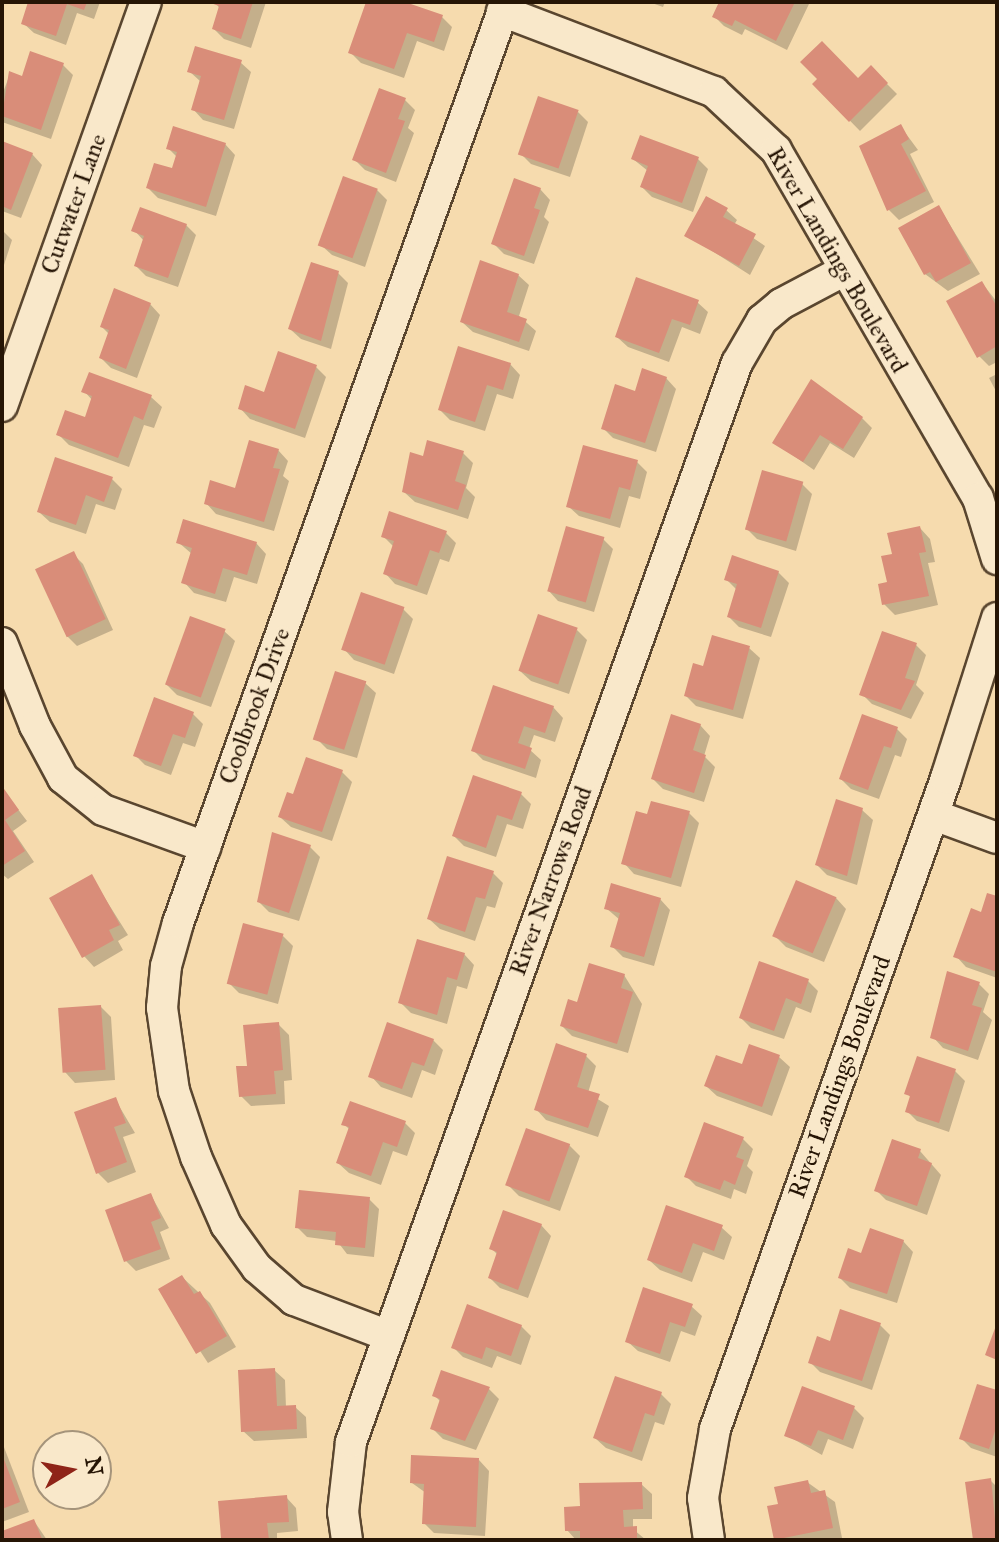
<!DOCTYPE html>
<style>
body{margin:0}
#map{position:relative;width:999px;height:1542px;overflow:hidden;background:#f6dbae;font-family:"IM FELL Great Primer",serif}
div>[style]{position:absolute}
.shadow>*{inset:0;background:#0003}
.building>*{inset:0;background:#d98d79;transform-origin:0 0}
.roads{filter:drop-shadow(2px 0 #5a462f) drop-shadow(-2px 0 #5a462f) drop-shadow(0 2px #5a462f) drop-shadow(0 -2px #5a462f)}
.minor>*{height:30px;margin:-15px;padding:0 15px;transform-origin:15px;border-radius:15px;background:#f9e8ca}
span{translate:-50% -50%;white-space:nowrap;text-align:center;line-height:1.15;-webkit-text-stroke:7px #f9e8ca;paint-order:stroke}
.street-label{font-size:24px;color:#261505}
.frame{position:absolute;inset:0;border:4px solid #261505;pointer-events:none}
.north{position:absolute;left:32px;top:1430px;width:80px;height:80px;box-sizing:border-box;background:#f9e8ca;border:2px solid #a5947b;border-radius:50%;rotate:80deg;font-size:22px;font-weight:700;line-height:32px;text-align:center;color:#261505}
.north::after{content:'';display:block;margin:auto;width:28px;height:36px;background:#8f2418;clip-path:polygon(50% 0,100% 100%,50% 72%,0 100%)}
</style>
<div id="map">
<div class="shadow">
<i style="clip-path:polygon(31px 2px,100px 2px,94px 19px,77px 13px,66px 45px,34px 33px,23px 23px)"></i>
<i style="clip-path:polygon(215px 2px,266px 2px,251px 48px,224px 39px,214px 29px,220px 9px)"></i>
<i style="clip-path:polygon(368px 2px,399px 2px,442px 17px,452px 27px,444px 51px,417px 41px,404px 78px,361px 63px,351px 53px)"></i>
<i style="clip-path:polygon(649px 2px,665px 2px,663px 7px)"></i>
<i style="clip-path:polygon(721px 2px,807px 2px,809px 4px,787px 50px,745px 29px,742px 35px,724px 26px,714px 16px)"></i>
<i style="clip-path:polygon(240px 62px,251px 72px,234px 129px,203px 120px,193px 109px,200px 81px,189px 71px)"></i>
<i style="clip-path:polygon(63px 65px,73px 75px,51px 139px,2px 122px,2px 95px,10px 74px,23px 78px)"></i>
<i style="clip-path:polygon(871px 68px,897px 94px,860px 131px,814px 84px,820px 79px,858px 80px)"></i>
<i style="clip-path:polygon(405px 100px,415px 110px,408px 128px,414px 133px,396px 182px,365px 170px,355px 160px)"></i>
<i style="clip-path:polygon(578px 112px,588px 122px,570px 177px,531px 164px,521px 154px)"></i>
<i style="clip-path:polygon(901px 127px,918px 150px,910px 154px,934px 202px,899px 220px,889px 210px)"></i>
<i style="clip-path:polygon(2px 143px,32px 154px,42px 165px,21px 218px,2px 211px)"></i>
<i style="clip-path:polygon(225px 144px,235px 155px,216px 216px,158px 198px,148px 188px,173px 170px,177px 157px,168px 148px)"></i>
<i style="clip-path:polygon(633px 159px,698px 159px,708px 169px,693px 212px,652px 197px,642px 187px,648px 171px)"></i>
<i style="clip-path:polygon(540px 189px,550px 200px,544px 217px,549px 222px,534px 264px,504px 254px,494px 244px)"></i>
<i style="clip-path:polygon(377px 190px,387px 200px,365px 267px,332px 255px,321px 245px)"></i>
<i style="clip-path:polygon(939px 207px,980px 274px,948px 291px,925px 274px)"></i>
<i style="clip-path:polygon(726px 210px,737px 220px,734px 225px,765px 246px,750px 275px,687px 235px)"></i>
<i style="clip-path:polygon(186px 225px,196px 235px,178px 287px,146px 276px,136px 266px,144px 241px,134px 230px)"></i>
<i style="clip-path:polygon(2px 230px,12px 240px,4px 265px,2px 264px)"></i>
<i style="clip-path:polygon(338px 273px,348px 283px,331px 349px,301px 339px,290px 329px)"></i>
<i style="clip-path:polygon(518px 275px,529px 285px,519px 316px,536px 331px,529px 351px,473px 332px,462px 322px)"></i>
<i style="clip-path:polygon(982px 283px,997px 302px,997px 362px,989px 366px,979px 356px)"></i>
<i style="clip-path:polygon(697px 302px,708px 312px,700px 334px,682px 327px,669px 362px,628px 347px,617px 337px)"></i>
<i style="clip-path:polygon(150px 304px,160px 315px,137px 378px,111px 368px,101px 358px,109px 334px,102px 327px)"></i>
<i style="clip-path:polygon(510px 364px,520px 375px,513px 399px,497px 394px,485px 431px,450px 420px,440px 410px)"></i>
<i style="clip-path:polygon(316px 367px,326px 377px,305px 438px,250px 419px,240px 408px)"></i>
<i style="clip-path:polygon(997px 374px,997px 393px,989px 378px)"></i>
<i style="clip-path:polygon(90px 375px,151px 397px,162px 407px,154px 428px,144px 425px,129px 467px,69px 445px,58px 434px,86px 420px,93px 401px,84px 391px)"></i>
<i style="clip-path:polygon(666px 378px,676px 389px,656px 452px,613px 438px,603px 428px)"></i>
<i style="clip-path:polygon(862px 418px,872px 428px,854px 458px,830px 443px,814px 470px,774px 442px)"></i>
<i style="clip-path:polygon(278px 450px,288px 461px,283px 476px,289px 481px,274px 531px,216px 514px,206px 503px,236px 490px)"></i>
<i style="clip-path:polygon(463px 453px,473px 463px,466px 488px,475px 497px,468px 519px,415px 502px,404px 492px,424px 458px)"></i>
<i style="clip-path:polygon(637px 462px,647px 472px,640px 499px,629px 496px,620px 528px,579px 516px,568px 506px)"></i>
<i style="clip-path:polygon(111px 478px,122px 489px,115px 510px,96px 504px,86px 534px,50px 522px,39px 512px)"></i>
<i style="clip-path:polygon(802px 484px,812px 494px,796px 551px,757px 539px,747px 529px)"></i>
<i style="clip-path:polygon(920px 528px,930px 539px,935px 562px,928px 563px,938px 605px,895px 615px,884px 604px,894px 556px)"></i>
<i style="clip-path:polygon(446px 533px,456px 543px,449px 562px,440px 559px,427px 595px,395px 584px,385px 573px,393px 546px,383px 536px)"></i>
<i style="clip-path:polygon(603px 539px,613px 549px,594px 612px,558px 601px,548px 590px)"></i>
<i style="clip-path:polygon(178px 542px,256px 543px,266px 554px,257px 584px,234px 577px,226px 602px,194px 593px,184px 582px,192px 554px)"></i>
<i style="clip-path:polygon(73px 554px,83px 564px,113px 630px,77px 646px,67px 636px)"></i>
<i style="clip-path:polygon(778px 572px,789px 583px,771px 637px,739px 627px,729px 617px,737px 590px,727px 580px)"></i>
<i style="clip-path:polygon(403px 609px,413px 619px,394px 674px,354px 660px,344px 649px)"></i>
<i style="clip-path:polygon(577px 630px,587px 640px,569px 694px,531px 681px,520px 671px)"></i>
<i style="clip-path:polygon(224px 631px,235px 641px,211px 707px,177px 695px,167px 685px)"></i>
<i style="clip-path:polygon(916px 645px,926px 655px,916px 685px,924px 693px,911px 719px,872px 704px,862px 694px)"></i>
<i style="clip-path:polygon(749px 648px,760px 658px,743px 719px,696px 706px,686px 696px,705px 669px)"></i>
<i style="clip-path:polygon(365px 683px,376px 693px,357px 758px,327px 749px,317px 739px)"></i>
<i style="clip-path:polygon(553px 707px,563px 718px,555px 742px,534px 735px,529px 749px,541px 760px,536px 778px,483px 760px,473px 750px)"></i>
<i style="clip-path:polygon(193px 714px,203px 724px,195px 747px,183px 743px,171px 775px,145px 765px,135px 755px)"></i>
<i style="clip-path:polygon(700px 725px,710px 736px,704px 756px,715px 767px,704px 802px,663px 789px,653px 779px)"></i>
<i style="clip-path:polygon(897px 729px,907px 739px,901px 757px,895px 755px,879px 799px,851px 789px,841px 779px)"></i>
<i style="clip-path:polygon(342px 772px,352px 782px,332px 841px,291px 827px,280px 817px,295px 797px)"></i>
<i style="clip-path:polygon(3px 790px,27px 821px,13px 831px,34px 862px,8px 879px,2px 874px)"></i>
<i style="clip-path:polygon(521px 794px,531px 804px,523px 829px,507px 824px,496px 857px,464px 846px,454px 836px)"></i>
<i style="clip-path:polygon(862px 810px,873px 820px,857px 885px,827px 875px,817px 865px)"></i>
<i style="clip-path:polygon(689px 813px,699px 823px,681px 887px,634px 874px,624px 863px)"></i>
<i style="clip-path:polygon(274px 835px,309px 846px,320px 857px,299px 921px,269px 912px,259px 902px)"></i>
<i style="clip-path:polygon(493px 873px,503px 883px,495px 908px,487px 906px,475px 941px,440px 929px,429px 919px)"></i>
<i style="clip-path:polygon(91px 876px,128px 935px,118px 941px,123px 950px,94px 967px,84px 956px)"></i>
<i style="clip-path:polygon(836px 898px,846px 909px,824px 962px,786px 947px,776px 937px)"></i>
<i style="clip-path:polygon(997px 898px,997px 978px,966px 967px,956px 956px)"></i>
<i style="clip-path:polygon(660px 899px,670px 910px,654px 966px,623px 957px,612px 946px,620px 920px,606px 908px)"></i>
<i style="clip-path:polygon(283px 936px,293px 946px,278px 1004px,239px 993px,229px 983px)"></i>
<i style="clip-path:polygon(464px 954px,474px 965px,467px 989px,457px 986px,447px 1024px,411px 1013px,401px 1003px)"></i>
<i style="clip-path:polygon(624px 975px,642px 1004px,628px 1053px,572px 1036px,562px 1026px,579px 1004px)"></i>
<i style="clip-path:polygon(808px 981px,818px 991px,811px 1013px,796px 1007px,784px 1039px,751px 1028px,741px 1018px)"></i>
<i style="clip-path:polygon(979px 984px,989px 994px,983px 1012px,992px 1020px,978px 1060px,943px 1048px,933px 1037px)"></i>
<i style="clip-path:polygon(101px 1007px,111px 1017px,115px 1080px,75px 1083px,65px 1072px)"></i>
<i style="clip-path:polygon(279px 1025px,289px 1035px,292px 1080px,284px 1081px,285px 1104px,251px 1106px,241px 1096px,249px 1068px)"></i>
<i style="clip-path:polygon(433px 1040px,443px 1050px,435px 1075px,422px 1070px,412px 1098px,381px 1087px,371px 1076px)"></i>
<i style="clip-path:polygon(750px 1046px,779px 1057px,790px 1067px,772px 1116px,717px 1096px,706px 1086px,743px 1067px)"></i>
<i style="clip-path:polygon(586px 1056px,596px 1066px,588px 1093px,609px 1106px,598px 1137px,546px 1120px,536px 1109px)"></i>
<i style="clip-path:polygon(955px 1071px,965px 1081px,949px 1132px,917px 1121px,907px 1111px,911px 1098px,907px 1093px)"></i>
<i style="clip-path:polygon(115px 1099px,135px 1133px,123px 1137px,136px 1172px,108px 1183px,98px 1173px)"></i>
<i style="clip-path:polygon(405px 1123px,415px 1133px,407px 1156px,393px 1151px,381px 1185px,349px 1173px,338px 1163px,350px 1130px,344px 1124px)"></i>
<i style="clip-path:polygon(743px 1139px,753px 1149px,747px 1166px,753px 1172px,746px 1194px,734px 1189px,731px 1199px,696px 1186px,686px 1176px)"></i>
<i style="clip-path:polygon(569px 1145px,580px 1156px,560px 1211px,519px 1196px,509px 1186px)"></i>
<i style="clip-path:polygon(920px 1151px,941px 1175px,927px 1215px,886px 1200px,876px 1190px)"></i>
<i style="clip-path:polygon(151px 1195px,169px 1228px,160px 1232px,170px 1259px,136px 1271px,126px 1261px)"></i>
<i style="clip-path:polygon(369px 1199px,379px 1209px,374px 1257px,347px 1254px,337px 1241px,307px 1237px,297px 1227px)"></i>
<i style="clip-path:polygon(541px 1225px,551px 1236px,528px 1298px,500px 1288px,490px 1278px,498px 1255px,491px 1248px)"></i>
<i style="clip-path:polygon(721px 1227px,732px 1237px,724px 1260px,703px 1252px,692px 1282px,660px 1270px,649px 1260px)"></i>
<i style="clip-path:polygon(903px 1241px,913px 1252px,897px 1303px,850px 1288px,840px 1278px,863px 1255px)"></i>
<i style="clip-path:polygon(182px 1277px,210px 1303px,236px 1347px,208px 1363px,160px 1290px)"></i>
<i style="clip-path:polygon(691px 1306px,702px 1316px,695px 1336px,681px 1331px,670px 1362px,638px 1351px,627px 1341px)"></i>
<i style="clip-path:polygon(880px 1325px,890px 1335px,872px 1390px,820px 1372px,810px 1362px,831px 1343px)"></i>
<i style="clip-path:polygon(521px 1326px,531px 1336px,521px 1365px,497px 1356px,492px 1368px,463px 1357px,453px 1347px)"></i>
<i style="clip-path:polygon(274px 1370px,285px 1380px,286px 1408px,295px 1407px,306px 1417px,307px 1438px,254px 1441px,243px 1431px)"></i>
<i style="clip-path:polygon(489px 1389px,499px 1399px,476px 1450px,443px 1439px,433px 1429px,441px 1402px,434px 1395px)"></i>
<i style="clip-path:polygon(997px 1393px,997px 1457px,971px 1448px,961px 1438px)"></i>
<i style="clip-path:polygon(661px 1394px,671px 1404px,664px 1425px,655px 1422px,642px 1461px,606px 1448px,595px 1438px)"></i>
<i style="clip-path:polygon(854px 1408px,864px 1418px,853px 1449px,828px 1439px,822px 1455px,786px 1435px)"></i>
<i style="clip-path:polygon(2px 1442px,29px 1512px,2px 1522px)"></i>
<i style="clip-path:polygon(479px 1460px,489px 1471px,485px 1536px,434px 1533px,424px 1523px,426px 1493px,412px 1483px)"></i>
<i style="clip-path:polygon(990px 1480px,997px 1487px,997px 1540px,975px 1540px)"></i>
<i style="clip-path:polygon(807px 1482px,835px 1502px,842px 1538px,776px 1539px,780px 1505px)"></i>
<i style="clip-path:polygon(641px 1484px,652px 1494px,652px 1519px,633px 1519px,633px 1529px,646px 1540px,576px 1540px,567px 1530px,582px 1508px)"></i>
<i style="clip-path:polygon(286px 1497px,296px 1508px,298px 1531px,277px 1533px,277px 1540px,223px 1537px)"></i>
<i style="clip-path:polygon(34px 1521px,47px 1540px,2px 1540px,2px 1534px)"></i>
</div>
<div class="building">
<i style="clip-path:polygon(28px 2px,87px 2px,84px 10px,67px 4px,56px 36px,21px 24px)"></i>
<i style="clip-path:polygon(208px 2px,253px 2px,241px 39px,212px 29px,219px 6px)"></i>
<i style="clip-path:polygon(366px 2px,405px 2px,443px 15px,434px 42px,407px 33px,394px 69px,348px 53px)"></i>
<i style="clip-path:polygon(719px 2px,795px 2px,776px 41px,735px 20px,732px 26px,712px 17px)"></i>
<i style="clip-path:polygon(822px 41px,858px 78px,871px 65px,888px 83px,849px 122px,812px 84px,817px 79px,800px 62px)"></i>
<i style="clip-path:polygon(195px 46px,242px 60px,224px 120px,191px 110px,201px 76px,187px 72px)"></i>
<i style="clip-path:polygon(30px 51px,64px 63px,41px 130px,2px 116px,9px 71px,22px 76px)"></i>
<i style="clip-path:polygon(379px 88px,406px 98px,398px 119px,405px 121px,386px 173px,352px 160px)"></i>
<i style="left:538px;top:96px;width:43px;height:62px;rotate:19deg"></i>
<i style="clip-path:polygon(901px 124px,909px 139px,901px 144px,926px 191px,887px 211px,859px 146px)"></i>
<i style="clip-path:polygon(173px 126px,226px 143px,206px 207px,146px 188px,154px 163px,172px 168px,177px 152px,166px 149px)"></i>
<i style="clip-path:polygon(640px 135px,699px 157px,682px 203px,640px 187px,648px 166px,631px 159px)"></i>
<i style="clip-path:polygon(2px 141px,33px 153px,11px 210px,2px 206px)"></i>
<i style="left:343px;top:176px;width:37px;height:74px;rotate:20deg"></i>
<i style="clip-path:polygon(514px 178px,541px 188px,534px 208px,540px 210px,524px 256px,491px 244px)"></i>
<i style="clip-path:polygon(706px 196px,728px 208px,723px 217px,756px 234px,739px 266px,684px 236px)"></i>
<i style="clip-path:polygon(939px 205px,971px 263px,936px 282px,930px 272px,924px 275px,898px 228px)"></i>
<i style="clip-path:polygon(140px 207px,187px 224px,168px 278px,134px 266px,144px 236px,131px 231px)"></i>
<i style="clip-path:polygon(480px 260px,519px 274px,507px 312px,527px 319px,519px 342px,460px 322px)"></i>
<i style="clip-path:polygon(311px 262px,339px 271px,321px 341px,288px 329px)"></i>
<i style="clip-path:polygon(636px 277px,699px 300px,690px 325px,672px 319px,659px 353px,615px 337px)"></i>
<i style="clip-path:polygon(982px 281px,997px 307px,997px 346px,977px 358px,946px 301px)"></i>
<i style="clip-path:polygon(114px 288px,151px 303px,126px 369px,99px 358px,109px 330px,100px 327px)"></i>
<i style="clip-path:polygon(458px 346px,511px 363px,503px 390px,487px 385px,475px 422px,438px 410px)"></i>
<i style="clip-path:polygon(278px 351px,317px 365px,295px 429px,238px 409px,245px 385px,264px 392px)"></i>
<i style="clip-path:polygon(642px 368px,667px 377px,645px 443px,601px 429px,615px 384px,635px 391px)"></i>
<i style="clip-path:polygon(89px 372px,152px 395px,143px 420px,134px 416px,118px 458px,56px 435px,65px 410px,85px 417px,92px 396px,81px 392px)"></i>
<i style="clip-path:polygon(811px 379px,863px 417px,843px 449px,820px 435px,803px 462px,772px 443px)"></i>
<i style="clip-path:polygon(249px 440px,279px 449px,273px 468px,280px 469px,264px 522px,204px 504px,210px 480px,235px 488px)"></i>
<i style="clip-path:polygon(427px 440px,464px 451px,455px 481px,466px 485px,458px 510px,402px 492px,410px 452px,423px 456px)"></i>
<i style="clip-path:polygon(583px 445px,638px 460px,630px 490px,619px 487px,610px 519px,566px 507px)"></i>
<i style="clip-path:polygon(55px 457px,113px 477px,104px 502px,86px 495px,76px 525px,37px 512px)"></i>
<i style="left:762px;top:470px;width:43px;height:62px;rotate:16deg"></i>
<i style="clip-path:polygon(389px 511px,447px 531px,439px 553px,430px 550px,417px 586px,383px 574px,394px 541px,381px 537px)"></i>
<i style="clip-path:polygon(183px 519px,257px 542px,247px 575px,223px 568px,215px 594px,181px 583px,192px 548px,176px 543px)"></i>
<i style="left:566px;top:526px;width:40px;height:68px;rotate:16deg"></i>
<i style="clip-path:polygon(920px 526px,926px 552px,919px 553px,929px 596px,882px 605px,878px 584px,887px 582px,881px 556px,892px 554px,887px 533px)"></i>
<i style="left:74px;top:551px;width:75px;height:43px;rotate:65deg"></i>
<i style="clip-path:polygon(732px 555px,779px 571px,761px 628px,727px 617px,737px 584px,724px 580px)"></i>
<i style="left:361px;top:592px;width:46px;height:61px;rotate:19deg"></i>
<i style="left:538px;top:614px;width:42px;height:60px;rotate:19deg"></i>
<i style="left:190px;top:616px;width:38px;height:73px;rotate:20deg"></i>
<i style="clip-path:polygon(882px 631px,917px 643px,905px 678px,915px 681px,901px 710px,859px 695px)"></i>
<i style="clip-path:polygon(712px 635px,750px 646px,733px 710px,684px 696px,693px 663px,703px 666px)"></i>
<i style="left:335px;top:671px;width:33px;height:72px;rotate:18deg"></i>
<i style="clip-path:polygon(493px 685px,554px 706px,545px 733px,524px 726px,518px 743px,532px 748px,525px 769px,471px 751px)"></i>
<i style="clip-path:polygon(154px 697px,194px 712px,185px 738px,173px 734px,161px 766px,133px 756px)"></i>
<i style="clip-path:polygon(671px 714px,701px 724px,693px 750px,706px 755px,694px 793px,651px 779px)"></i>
<i style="clip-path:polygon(862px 714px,898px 727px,891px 748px,884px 746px,868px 790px,839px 779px)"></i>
<i style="clip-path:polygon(306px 757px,343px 770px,322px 832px,278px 817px,287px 792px,293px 794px)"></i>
<i style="clip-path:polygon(473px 775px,522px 792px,512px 820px,497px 815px,486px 848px,452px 836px)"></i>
<i style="clip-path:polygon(2px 786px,19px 810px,5px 820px,25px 851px,2px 866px)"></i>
<i style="clip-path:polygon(836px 799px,863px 808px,847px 876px,815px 865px)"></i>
<i style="clip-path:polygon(651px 801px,690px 811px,671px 878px,621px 864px,636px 811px,647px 814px)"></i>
<i style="clip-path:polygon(272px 832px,311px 845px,289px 913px,257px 902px)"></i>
<i style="clip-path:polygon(447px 856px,494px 871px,485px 899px,476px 897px,465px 932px,427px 919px)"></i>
<i style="clip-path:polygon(92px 874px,120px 925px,109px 930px,114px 940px,82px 958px,49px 898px)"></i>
<i style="left:796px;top:880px;width:44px;height:61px;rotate:23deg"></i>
<i style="clip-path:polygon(611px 883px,661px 898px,644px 957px,610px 947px,620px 913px,604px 909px)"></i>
<i style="clip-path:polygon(987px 893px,997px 896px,997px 972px,953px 957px,971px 908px,981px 912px)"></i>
<i style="left:243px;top:923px;width:42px;height:63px;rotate:15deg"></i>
<i style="clip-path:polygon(417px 939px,465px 953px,457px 980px,447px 977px,437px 1015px,398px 1003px)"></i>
<i style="clip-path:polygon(759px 961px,809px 979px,801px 1004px,786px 998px,774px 1031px,739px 1018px)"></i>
<i style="clip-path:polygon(589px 963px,625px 974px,621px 988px,633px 992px,617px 1044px,560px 1026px,568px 999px,577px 1002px)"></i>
<i style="clip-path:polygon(947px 971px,980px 982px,972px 1005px,982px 1008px,968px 1051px,930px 1038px)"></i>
<i style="left:101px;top:1005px;width:65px;height:43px;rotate:86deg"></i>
<i style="clip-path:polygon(279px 1022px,283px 1070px,274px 1071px,276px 1094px,239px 1097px,236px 1066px,247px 1066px,243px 1025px)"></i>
<i style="clip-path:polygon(387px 1022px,434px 1039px,424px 1066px,412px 1062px,402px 1089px,368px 1077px)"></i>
<i style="clip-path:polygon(556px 1043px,587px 1054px,577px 1087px,600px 1094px,588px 1128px,534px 1110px)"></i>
<i style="clip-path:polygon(749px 1044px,780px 1055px,762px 1107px,704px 1086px,716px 1055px,742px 1064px)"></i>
<i style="clip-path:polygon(917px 1056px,956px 1069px,939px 1123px,905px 1112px,910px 1096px,904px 1094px)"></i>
<i style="clip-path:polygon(116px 1097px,126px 1123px,114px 1127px,127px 1162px,96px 1174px,74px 1112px)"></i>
<i style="clip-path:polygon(350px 1101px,406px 1121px,397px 1147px,383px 1142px,371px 1176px,336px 1163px,349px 1127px,341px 1125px)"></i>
<i style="clip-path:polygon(704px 1122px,744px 1137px,736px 1157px,744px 1160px,735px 1185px,724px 1180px,720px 1190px,684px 1177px)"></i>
<i style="left:526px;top:1128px;width:47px;height:61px;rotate:20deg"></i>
<i style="clip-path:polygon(892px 1139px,921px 1149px,918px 1158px,932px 1163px,917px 1206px,874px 1191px)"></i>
<i style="clip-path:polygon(299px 1190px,370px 1197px,365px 1248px,335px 1245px,336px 1232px,295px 1228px)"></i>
<i style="clip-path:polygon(151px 1193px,161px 1218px,151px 1222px,161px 1249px,124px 1262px,105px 1210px)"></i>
<i style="clip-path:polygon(666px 1205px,723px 1225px,714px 1251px,693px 1243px,682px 1273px,647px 1260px)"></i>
<i style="clip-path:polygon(503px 1210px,542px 1224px,518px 1290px,488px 1278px,497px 1252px,489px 1249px)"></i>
<i style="clip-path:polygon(870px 1228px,904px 1240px,887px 1294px,838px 1278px,848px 1248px,861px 1253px)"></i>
<i style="clip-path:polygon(182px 1275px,194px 1294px,200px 1291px,227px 1336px,196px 1354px,158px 1289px)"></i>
<i style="clip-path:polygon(643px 1287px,693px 1304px,685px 1327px,670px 1322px,660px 1354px,625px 1342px)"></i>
<i style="clip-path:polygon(467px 1304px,522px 1325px,511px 1356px,486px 1347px,482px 1359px,451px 1348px)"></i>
<i style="clip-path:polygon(840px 1309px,881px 1323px,862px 1381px,808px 1363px,817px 1336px,830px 1341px)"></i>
<i style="clip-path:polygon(997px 1323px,997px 1360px,985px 1355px)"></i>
<i style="clip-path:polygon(275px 1368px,277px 1406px,296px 1405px,297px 1429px,241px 1432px,238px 1370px)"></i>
<i style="clip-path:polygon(441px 1370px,490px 1387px,465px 1441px,430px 1429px,440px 1399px,432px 1396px)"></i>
<i style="clip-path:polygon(615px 1376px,662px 1392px,654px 1416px,645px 1413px,632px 1452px,593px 1438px)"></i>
<i style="clip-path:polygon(977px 1384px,997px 1390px,997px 1425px,989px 1449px,959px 1439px)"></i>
<i style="clip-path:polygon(802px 1386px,855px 1406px,843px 1440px,818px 1430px,811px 1446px,784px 1436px)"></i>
<i style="clip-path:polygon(2px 1454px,20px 1502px,2px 1509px)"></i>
<i style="clip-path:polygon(411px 1455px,479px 1458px,476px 1527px,422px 1524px,424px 1484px,410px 1483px)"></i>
<i style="clip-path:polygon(991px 1478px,997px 1540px,973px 1540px,965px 1482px)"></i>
<i style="clip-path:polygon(808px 1480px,811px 1493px,825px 1490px,833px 1528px,774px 1540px,767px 1506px,778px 1504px,774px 1487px)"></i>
<i style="clip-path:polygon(642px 1482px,643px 1509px,623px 1510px,624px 1527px,637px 1526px,637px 1540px,580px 1540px,580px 1531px,565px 1531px,564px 1507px,580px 1506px,579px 1483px)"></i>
<i style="clip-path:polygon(287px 1495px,289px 1522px,267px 1523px,269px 1540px,221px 1538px,218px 1501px)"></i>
<i style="clip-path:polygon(34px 1519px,42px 1539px,2px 1540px,2px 1531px)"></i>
</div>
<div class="roads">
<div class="minor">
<i style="left:502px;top:11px;width:227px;rotate:20.9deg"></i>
<i style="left:714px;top:92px;width:85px;rotate:43.1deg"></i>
<i style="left:776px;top:150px;width:402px;rotate:59.9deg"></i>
<i style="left:978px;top:498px;width:64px;rotate:72.7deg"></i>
<i style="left:2px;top:406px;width:429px;rotate:-70.4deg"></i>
<i style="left:2px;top:643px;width:89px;rotate:68.3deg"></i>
<i style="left:35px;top:726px;width:59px;rotate:61.7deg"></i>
<i style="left:63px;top:778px;width:51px;rotate:38.7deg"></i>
<i style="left:103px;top:810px;width:109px;rotate:19.9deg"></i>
<i style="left:934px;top:815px;width:67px;rotate:20.1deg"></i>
<i style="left:389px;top:1336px;width:102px;rotate:-159.2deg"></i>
<i style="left:294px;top:1300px;width:49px;rotate:-139.1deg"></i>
<i style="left:257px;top:1268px;width:53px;rotate:-125.8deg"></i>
<i style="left:226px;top:1225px;width:74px;rotate:-113.8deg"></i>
<i style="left:196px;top:1157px;width:70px;rotate:-108.4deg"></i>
<i style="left:174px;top:1091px;width:84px;rotate:-98.2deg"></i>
<i style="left:162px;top:1008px;width:42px;rotate:-84.6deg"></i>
<i style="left:166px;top:966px;width:45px;rotate:-74.4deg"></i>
<i style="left:178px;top:923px;width:978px;rotate:-70.4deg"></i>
<i style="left:347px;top:1540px;width:28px;rotate:-98deg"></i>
<i style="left:343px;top:1512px;width:70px;rotate:-83.5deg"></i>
<i style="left:351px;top:1442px;width:1146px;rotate:-70.32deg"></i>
<i style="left:737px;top:363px;width:50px;rotate:-59.8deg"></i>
<i style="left:762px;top:320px;width:25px;rotate:-40deg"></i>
<i style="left:781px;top:304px;width:70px;rotate:-28deg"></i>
<i style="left:709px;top:1540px;width:42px;rotate:-98.1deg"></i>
<i style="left:703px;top:1498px;width:70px;rotate:-80.1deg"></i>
<i style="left:715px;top:1429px;width:691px;rotate:-70.46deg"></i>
<i style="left:946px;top:778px;width:168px;rotate:-72.3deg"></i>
</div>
</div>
<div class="street-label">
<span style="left:74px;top:204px;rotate:-70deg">Cutwater Lane</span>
<span style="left:837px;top:260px;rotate:60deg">River Landings Boulevard</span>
<span style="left:255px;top:706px;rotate:-70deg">Coolbrook Drive</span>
<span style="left:551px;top:881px;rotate:-70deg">River Narrows Road</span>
<span style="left:840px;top:1077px;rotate:-70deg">River Landings Boulevard</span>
</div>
<div class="frame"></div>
<div class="north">N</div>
</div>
